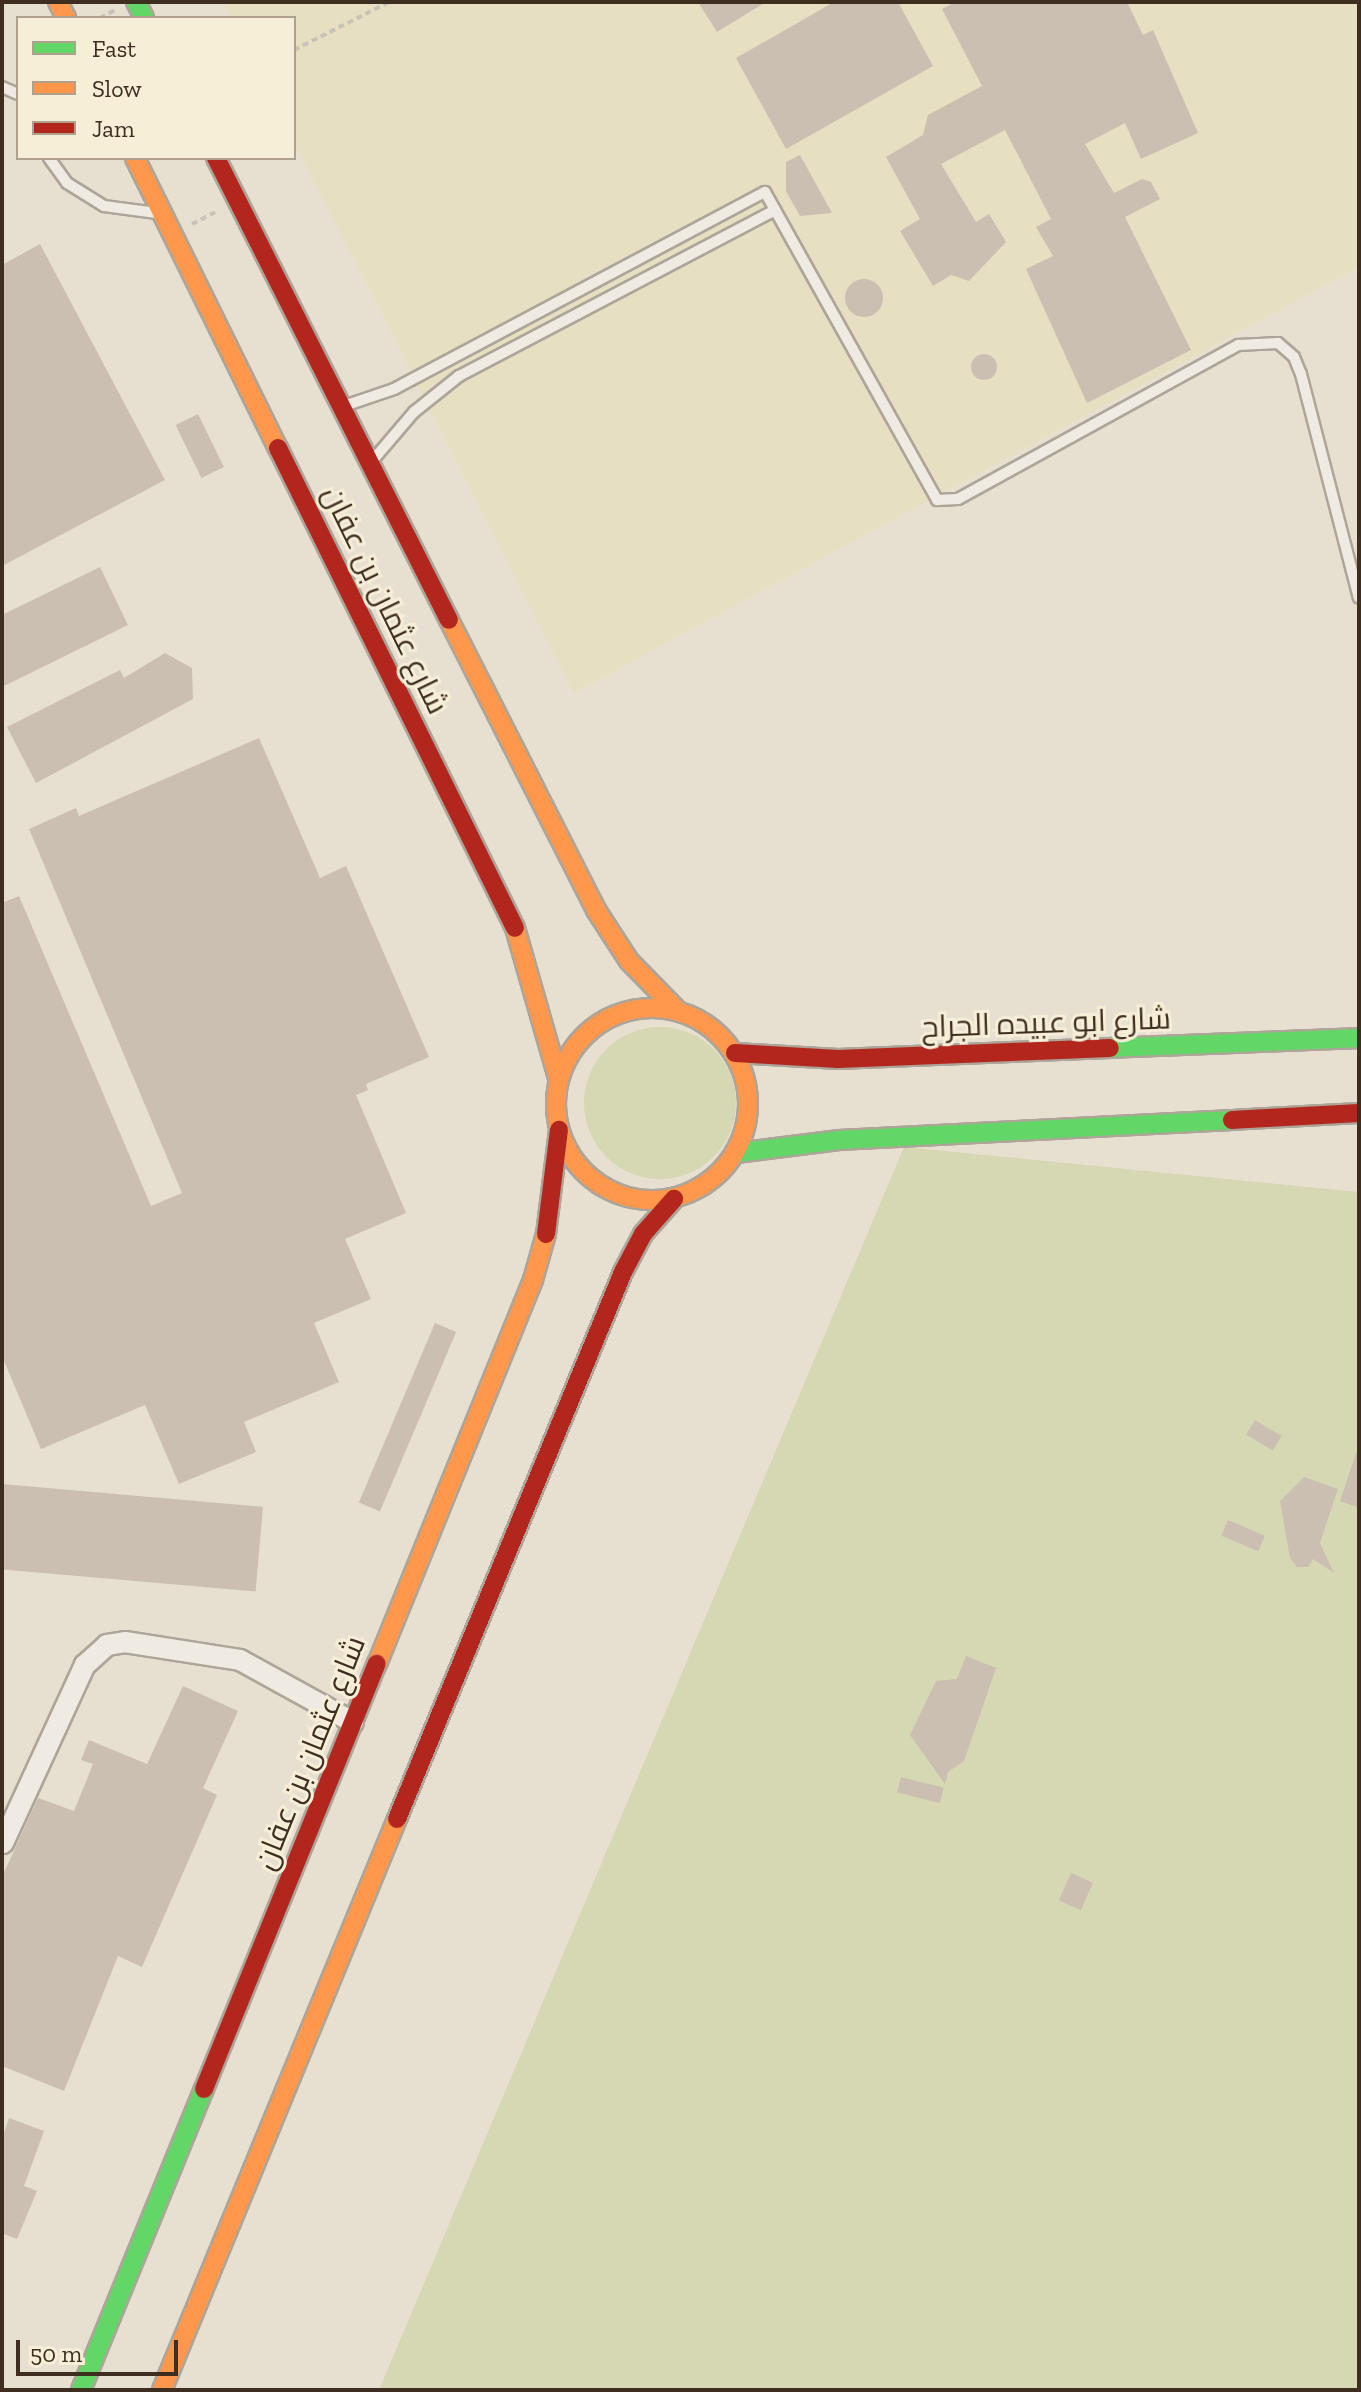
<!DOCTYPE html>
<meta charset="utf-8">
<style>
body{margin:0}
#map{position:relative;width:1361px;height:2392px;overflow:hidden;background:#e7e0d1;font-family:"Zilla Slab",Cairo,serif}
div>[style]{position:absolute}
.farmland>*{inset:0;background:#e6dfc2}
.green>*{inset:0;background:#d6d7b3}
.round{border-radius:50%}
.building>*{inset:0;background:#cbbfb2;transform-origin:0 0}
.path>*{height:4px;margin-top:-2px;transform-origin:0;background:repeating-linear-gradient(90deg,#c8c2b9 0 6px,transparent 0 10px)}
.roads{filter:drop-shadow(2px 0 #ada599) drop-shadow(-2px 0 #ada599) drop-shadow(0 2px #ada599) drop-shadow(0 -2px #ada599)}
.lane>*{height:10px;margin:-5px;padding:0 5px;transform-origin:5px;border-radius:5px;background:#efebe3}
.street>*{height:20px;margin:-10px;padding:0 10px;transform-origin:10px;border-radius:10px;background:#efebe3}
.fast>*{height:18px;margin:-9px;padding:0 9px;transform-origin:9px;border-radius:9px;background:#63d668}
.slow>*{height:18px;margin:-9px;padding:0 9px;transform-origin:9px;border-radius:9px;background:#ff974d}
.slow>.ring{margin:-9px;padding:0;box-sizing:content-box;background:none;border:18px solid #ff974d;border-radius:50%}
.jam>*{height:18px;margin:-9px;padding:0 9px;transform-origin:9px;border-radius:9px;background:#b3261e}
span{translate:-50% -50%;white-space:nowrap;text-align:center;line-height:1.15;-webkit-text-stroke:6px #f7eed8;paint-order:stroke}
.street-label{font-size:30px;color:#3d2e20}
.frame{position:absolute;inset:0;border:4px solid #3d2e20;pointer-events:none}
.legend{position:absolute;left:16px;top:16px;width:280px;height:144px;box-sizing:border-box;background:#f7eed8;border:2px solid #ada18e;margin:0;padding:10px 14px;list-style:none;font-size:24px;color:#3d2e20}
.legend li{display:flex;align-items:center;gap:16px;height:40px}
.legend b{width:40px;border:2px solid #ada18e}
.scale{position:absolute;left:16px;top:2340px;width:162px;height:36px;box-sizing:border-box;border:4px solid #3d2e20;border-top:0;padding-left:10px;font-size:24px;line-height:28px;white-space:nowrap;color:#3d2e20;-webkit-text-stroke:6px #f7eed8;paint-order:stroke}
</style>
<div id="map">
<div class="farmland">
<i style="clip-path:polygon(223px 2px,1359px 2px,1359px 267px,574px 693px,294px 142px,294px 18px,231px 18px)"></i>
</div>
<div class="green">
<i class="round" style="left:584px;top:1027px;width:152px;height:152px"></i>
<i style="clip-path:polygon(904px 1147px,1359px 1192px,1359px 2390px,379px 2390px)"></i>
</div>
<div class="building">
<i style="clip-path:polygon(698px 2px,766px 2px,717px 32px)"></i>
<i style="clip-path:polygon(834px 2px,898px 2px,933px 66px,786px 149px,736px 58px)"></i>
<i style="clip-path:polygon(955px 2px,1127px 2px,1143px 35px,1153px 30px,1198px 133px,1141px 159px,1125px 123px,1085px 144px,1114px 193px,1142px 179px,1151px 182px,1160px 199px,1125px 217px,1191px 350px,1087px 403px,1026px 269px,1053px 256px,1036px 227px,1051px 219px,1005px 130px,941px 164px,976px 222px,989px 214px,1006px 242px,969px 281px,951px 275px,933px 286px,900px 231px,920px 219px,886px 157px,923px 135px,928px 115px,982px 86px,942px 9px)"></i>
<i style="clip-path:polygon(800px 155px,832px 213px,800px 216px,786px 191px,786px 162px)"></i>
<i style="clip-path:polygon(40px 244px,165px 480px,2px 566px,2px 265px)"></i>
<i class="round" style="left:845px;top:279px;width:38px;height:38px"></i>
<i class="round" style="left:971px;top:354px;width:26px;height:26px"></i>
<i style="left:198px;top:414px;width:59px;height:25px;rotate:64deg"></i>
<i style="clip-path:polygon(100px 567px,128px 625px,2px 687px,2px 615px)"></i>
<i style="clip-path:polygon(165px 653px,192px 668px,193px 699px,36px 783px,7px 727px,120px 670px,124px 678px)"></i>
<i style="clip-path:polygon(259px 738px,320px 878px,346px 866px,429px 1057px,366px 1084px,368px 1090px,356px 1095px,406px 1213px,345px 1239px,371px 1299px,314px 1323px,339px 1382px,244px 1422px,256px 1452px,179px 1484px,145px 1405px,41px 1449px,2px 1356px,2px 903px,19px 896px,151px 1206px,182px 1193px,29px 829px,76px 808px,79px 816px)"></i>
<i style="left:435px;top:1323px;width:23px;height:195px;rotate:23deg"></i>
<i style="left:1255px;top:1420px;width:31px;height:17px;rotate:31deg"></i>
<i style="clip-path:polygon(1356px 1453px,1359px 1454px,1359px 1508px,1340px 1501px)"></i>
<i style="clip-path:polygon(1304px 1477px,1338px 1489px,1320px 1543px,1334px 1573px,1313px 1559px,1308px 1567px,1297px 1567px,1290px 1558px,1280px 1501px)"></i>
<i style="left:2px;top:1484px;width:262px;height:85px;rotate:5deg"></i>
<i style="left:1228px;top:1520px;width:40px;height:17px;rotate:23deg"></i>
<i style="clip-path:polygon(966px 1656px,996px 1668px,964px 1761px,948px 1772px,945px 1784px,910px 1735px,936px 1681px,957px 1679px)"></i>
<i style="clip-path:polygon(183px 1686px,238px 1711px,203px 1788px,217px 1795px,142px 1967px,118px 1956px,64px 2091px,2px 2066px,2px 1877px,38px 1798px,74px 1811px,93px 1764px,81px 1760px,89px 1740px,147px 1764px)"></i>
<i style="left:901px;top:1777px;width:44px;height:16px;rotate:14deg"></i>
<i style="left:1071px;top:1873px;width:24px;height:30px;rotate:24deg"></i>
<i style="clip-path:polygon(9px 2118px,44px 2131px,24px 2186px,37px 2191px,17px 2239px,2px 2233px,2px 2139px)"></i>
</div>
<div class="path">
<i style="left:100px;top:18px;width:17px;rotate:-28deg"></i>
<i style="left:294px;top:50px;width:106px;rotate:-26.8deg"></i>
<i style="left:192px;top:224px;width:28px;rotate:-27deg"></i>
</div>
<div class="roads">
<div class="lane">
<i style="left:2px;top:87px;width:17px;rotate:24deg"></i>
<i style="left:49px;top:158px;width:31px;rotate:54deg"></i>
<i style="left:67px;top:183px;width:44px;rotate:31.9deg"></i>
<i style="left:104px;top:206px;width:53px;rotate:7.5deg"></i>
<i style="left:344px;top:406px;width:53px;rotate:-18.8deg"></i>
<i style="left:394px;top:389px;width:420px;rotate:-28deg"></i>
<i style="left:765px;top:192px;width:353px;rotate:60.8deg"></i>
<i style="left:937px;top:500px;width:21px;rotate:-3deg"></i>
<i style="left:958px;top:499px;width:320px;rotate:-28.8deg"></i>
<i style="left:1238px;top:345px;width:40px;rotate:-2.9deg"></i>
<i style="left:1278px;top:343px;width:21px;rotate:41deg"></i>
<i style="left:1294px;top:357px;width:18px;rotate:68deg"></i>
<i style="left:1301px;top:374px;width:231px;rotate:75.5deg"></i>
<i style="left:373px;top:460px;width:63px;rotate:-49.5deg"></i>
<i style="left:414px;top:412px;width:58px;rotate:-38.7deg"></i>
<i style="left:459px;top:376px;width:357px;rotate:-27.7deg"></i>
</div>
<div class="street">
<i style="left:3px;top:1843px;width:196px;rotate:-65.3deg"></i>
<i style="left:85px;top:1665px;width:30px;rotate:-42deg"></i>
<i style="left:107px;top:1645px;width:18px;rotate:-9deg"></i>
<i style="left:125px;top:1642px;width:116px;rotate:8.9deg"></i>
<i style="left:240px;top:1660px;width:129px;rotate:28.8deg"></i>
</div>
<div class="fast">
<i style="left:136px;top:2px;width:18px;rotate:63deg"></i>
<i style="left:1110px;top:1048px;width:249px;rotate:-2.3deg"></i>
<i style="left:736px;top:1153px;width:104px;rotate:-7.2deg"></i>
<i style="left:839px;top:1140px;width:394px;rotate:-2.9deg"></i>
<i style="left:81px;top:2390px;width:325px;rotate:-67.8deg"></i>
</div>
<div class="slow">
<i style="left:58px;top:2px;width:18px;rotate:63deg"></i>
<i style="left:135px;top:158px;width:323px;rotate:63.8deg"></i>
<i style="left:449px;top:620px;width:325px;rotate:63.1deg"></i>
<i style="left:596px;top:910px;width:61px;rotate:57.1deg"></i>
<i style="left:629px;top:961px;width:69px;rotate:45.6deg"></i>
<i style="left:515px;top:928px;width:156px;rotate:74deg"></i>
<i class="ring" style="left:556px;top:1008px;width:174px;height:174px"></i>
<i style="left:377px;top:1664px;width:414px;rotate:-67.9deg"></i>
<i style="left:533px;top:1280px;width:48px;rotate:-74.2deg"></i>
<i style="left:162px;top:2390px;width:617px;rotate:-67.63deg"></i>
</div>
<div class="jam">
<i style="left:216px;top:158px;width:517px;rotate:63.24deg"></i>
<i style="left:278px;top:448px;width:535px;rotate:63.72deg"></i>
<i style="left:735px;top:1053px;width:103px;rotate:3.3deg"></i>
<i style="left:838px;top:1059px;width:272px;rotate:-2.3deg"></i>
<i style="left:1232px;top:1120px;width:127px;rotate:-3.2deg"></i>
<i style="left:546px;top:1234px;width:105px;rotate:-82.9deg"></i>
<i style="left:397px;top:1819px;width:592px;rotate:-67.55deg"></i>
<i style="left:623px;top:1272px;width:43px;rotate:-62.2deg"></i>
<i style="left:643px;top:1234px;width:47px;rotate:-48.5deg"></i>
<i style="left:204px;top:2089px;width:459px;rotate:-67.9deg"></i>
</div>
</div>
<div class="street-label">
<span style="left:385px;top:600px;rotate:64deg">شارع عثمان بن عفان</span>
<span style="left:1046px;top:1023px;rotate:-2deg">شارع ابو عبيده الجراح</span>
<span style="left:310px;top:1753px;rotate:-68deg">شارع عثمان بن عفان</span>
</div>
<div class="frame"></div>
<ul class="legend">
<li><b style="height:10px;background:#63d668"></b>Fast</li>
<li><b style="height:10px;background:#ff974d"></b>Slow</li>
<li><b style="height:10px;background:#b3261e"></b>Jam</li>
</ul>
<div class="scale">50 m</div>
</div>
